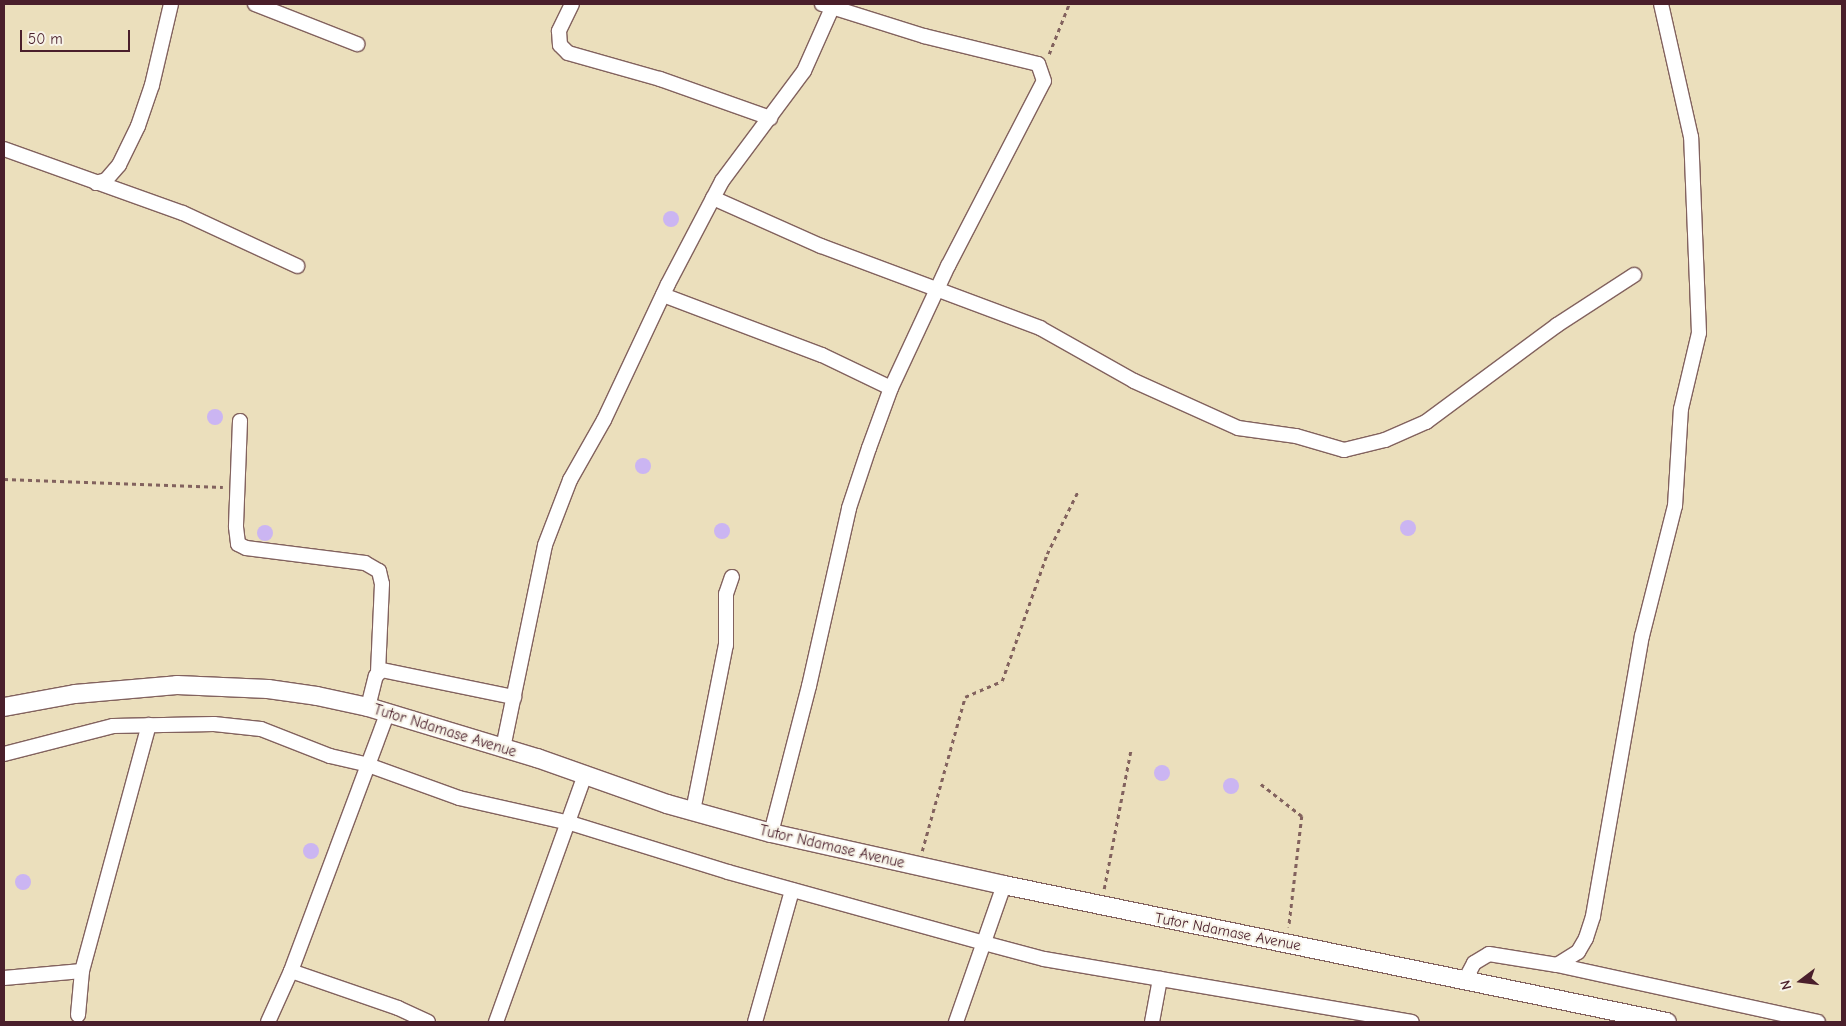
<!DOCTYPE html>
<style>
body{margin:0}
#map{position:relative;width:1846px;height:1026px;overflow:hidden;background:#ebdfbc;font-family:"Comic Neue",sans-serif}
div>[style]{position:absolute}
.building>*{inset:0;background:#cbb5f2}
.round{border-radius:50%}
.path>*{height:2.5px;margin-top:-1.25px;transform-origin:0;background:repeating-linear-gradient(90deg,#82625e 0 4px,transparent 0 8px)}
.roads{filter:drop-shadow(1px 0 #82625e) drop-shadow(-1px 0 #82625e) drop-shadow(0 1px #82625e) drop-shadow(0 -1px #82625e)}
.minor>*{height:14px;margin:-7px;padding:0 7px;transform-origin:7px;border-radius:7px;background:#fff}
.tertiary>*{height:18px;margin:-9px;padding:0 9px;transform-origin:9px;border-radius:9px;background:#fff}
span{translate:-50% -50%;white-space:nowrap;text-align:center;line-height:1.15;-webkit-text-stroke:4px #f7f3e8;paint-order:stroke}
.street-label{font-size:15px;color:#4a1f2b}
.frame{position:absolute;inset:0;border:5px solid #4a1f2b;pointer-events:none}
.north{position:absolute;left:1776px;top:956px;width:50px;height:50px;-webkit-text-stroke:4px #f7f3e8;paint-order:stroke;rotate:255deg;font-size:14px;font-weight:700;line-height:20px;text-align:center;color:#4a1f2b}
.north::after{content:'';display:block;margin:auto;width:18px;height:22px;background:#4a1f2b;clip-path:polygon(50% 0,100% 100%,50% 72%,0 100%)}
.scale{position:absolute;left:20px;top:30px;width:110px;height:22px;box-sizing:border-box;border:2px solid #4a1f2b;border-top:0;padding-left:6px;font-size:15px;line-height:18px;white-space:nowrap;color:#4a1f2b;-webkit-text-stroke:4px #f7f3e8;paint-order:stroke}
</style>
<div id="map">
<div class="building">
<i class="round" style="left:663px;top:211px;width:16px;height:16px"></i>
<i class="round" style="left:207px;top:409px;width:16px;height:16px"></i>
<i class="round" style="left:635px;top:458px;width:16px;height:16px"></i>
<i class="round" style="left:1400px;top:520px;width:16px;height:16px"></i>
<i class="round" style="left:714px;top:523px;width:16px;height:16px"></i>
<i class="round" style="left:257px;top:525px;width:16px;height:16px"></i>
<i class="round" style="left:1154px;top:765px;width:16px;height:16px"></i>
<i class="round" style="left:1223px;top:778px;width:16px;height:16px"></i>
<i class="round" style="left:303px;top:843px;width:16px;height:16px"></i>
<i class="round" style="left:15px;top:874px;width:16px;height:16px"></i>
</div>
<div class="path">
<i style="left:1049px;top:54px;width:54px;rotate:-68.2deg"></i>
<i style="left:4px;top:479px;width:219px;rotate:2.1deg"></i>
<i style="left:1261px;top:784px;width:52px;rotate:38deg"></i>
<i style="left:1302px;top:816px;width:112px;rotate:96.7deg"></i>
<i style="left:922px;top:851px;width:160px;rotate:-74.4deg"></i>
<i style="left:965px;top:697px;width:40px;rotate:-23.4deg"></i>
<i style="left:1002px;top:681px;width:135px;rotate:-70.5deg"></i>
<i style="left:1047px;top:554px;width:70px;rotate:-63.8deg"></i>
<i style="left:1104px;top:889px;width:143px;rotate:-79.1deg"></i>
</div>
<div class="roads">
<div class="minor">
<i style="left:255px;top:4px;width:110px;rotate:21.4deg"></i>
<i style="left:572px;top:4px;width:30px;rotate:116deg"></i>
<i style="left:559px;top:31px;width:14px;rotate:86deg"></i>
<i style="left:560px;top:45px;width:11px;rotate:45deg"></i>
<i style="left:568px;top:53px;width:96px;rotate:15.8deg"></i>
<i style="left:660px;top:79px;width:117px;rotate:19.5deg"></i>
<i style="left:4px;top:149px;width:190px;rotate:19.7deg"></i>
<i style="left:183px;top:213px;width:126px;rotate:24.9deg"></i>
<i style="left:96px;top:183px;width:10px;rotate:-17deg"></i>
<i style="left:106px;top:180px;width:20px;rotate:-49deg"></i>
<i style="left:119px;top:165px;width:43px;rotate:-64deg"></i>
<i style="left:138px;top:126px;width:43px;rotate:-71.1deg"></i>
<i style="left:152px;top:85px;width:83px;rotate:-76.8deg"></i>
<i style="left:713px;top:198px;width:118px;rotate:24deg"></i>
<i style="left:821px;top:246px;width:234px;rotate:20.5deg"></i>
<i style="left:1040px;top:328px;width:108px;rotate:29.4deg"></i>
<i style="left:1134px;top:381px;width:114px;rotate:24.3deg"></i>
<i style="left:1238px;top:428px;width:59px;rotate:7.9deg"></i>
<i style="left:1296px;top:436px;width:50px;rotate:16.3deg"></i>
<i style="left:1344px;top:450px;width:42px;rotate:-13.7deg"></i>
<i style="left:1385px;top:440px;width:45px;rotate:-23.7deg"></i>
<i style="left:1426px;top:422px;width:163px;rotate:-36.5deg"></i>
<i style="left:1557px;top:325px;width:92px;rotate:-33deg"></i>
<i style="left:663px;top:295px;width:170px;rotate:20.7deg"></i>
<i style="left:822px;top:355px;width:76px;rotate:25.6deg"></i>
<i style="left:240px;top:421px;width:106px;rotate:92.2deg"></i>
<i style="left:236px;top:527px;width:17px;rotate:83deg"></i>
<i style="left:238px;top:544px;width:9px;rotate:27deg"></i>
<i style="left:246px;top:548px;width:120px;rotate:7.2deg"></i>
<i style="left:365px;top:563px;width:16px;rotate:30deg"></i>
<i style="left:379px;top:571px;width:13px;rotate:77deg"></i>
<i style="left:382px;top:584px;width:87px;rotate:92.6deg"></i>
<i style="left:368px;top:707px;width:32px;rotate:-76deg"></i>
<i style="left:376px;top:676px;width:8px;rotate:-45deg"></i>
<i style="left:382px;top:670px;width:135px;rotate:11.6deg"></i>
<i style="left:503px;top:748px;width:207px;rotate:-78.3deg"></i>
<i style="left:545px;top:545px;width:70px;rotate:-69deg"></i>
<i style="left:570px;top:480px;width:69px;rotate:-60.5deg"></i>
<i style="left:604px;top:420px;width:150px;rotate:-64.8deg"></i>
<i style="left:668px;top:284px;width:116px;rotate:-62.3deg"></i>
<i style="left:722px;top:181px;width:137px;rotate:-53.3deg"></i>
<i style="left:804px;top:71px;width:69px;rotate:-66deg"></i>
<i style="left:4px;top:754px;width:113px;rotate:-14.4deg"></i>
<i style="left:113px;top:726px;width:101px;rotate:-1.1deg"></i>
<i style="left:214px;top:724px;width:47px;rotate:6.1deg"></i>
<i style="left:261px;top:729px;width:74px;rotate:21.4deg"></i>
<i style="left:330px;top:756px;width:39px;rotate:13deg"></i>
<i style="left:368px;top:765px;width:97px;rotate:19.9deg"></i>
<i style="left:459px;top:798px;width:114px;rotate:12.7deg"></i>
<i style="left:570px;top:823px;width:165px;rotate:17.2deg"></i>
<i style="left:728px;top:872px;width:266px;rotate:15.5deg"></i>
<i style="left:984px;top:943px;width:62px;rotate:14.9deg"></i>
<i style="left:1044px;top:959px;width:373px;rotate:9.7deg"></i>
<i style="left:693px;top:811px;width:169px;rotate:-78.8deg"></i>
<i style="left:726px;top:645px;width:51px;rotate:-90deg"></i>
<i style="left:726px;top:594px;width:18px;rotate:-71deg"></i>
<i style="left:771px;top:833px;width:152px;rotate:-75.5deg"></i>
<i style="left:809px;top:686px;width:182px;rotate:-77.3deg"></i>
<i style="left:849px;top:508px;width:63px;rotate:-71.6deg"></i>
<i style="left:869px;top:448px;width:64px;rotate:-69.9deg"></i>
<i style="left:891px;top:388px;width:135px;rotate:-65deg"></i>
<i style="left:948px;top:266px;width:208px;rotate:-62.6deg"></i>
<i style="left:1044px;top:81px;width:18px;rotate:-109deg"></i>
<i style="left:1038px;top:64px;width:117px;rotate:-166.2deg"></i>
<i style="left:924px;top:36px;width:107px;rotate:-162.6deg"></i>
<i style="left:1557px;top:965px;width:25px;rotate:-32deg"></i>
<i style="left:1578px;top:952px;width:16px;rotate:-60deg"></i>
<i style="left:1586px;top:938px;width:23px;rotate:-72deg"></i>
<i style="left:1593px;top:916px;width:284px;rotate:-80.1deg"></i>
<i style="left:1642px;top:636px;width:134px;rotate:-75.8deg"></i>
<i style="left:1675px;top:506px;width:97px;rotate:-86.5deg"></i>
<i style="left:1681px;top:409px;width:78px;rotate:-76.7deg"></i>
<i style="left:1699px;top:333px;width:196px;rotate:-92.3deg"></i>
<i style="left:1691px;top:137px;width:136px;rotate:-102.7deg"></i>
<i style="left:291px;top:971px;width:113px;rotate:19.1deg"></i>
<i style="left:398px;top:1008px;width:33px;rotate:25deg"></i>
<i style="left:4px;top:978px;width:78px;rotate:-5.1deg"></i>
<i style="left:1465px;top:980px;width:19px;rotate:-62deg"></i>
<i style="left:1474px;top:963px;width:17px;rotate:-31deg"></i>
<i style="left:1489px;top:954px;width:69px;rotate:9.2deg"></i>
<i style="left:1557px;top:965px;width:267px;rotate:12.3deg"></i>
<i style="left:78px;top:1015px;width:44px;rotate:-84.8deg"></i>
<i style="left:82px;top:971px;width:255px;rotate:-74.8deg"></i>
<i style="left:268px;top:1022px;width:56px;rotate:-65.7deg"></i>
<i style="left:291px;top:971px;width:274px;rotate:-69.5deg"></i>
<i style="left:496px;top:1022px;width:263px;rotate:-70.2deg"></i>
<i style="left:755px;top:1022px;width:137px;rotate:-74.3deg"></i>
<i style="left:956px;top:1022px;width:145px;rotate:-70.7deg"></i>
<i style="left:1152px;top:1022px;width:44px;rotate:-79.5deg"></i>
</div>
<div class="tertiary">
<i style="left:4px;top:707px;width:72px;rotate:-10.4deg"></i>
<i style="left:75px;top:694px;width:102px;rotate:-5deg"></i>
<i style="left:177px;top:685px;width:91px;rotate:2.5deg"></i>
<i style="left:268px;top:689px;width:49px;rotate:8.1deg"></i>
<i style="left:317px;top:696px;width:52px;rotate:12.2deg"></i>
<i style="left:368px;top:707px;width:177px;rotate:16.8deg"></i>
<i style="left:537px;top:758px;width:138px;rotate:19.5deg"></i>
<i style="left:667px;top:804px;width:108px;rotate:15.6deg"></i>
<i style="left:771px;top:833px;width:239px;rotate:12.6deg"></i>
<i style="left:1004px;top:885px;width:677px;rotate:11.68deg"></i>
</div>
</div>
<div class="street-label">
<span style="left:445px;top:731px;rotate:17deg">Tutor Ndamase Avenue</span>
<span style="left:832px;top:847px;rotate:13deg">Tutor Ndamase Avenue</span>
<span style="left:1228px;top:932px;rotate:11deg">Tutor Ndamase Avenue</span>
</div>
<div class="frame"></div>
<div class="north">N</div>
<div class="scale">50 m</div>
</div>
